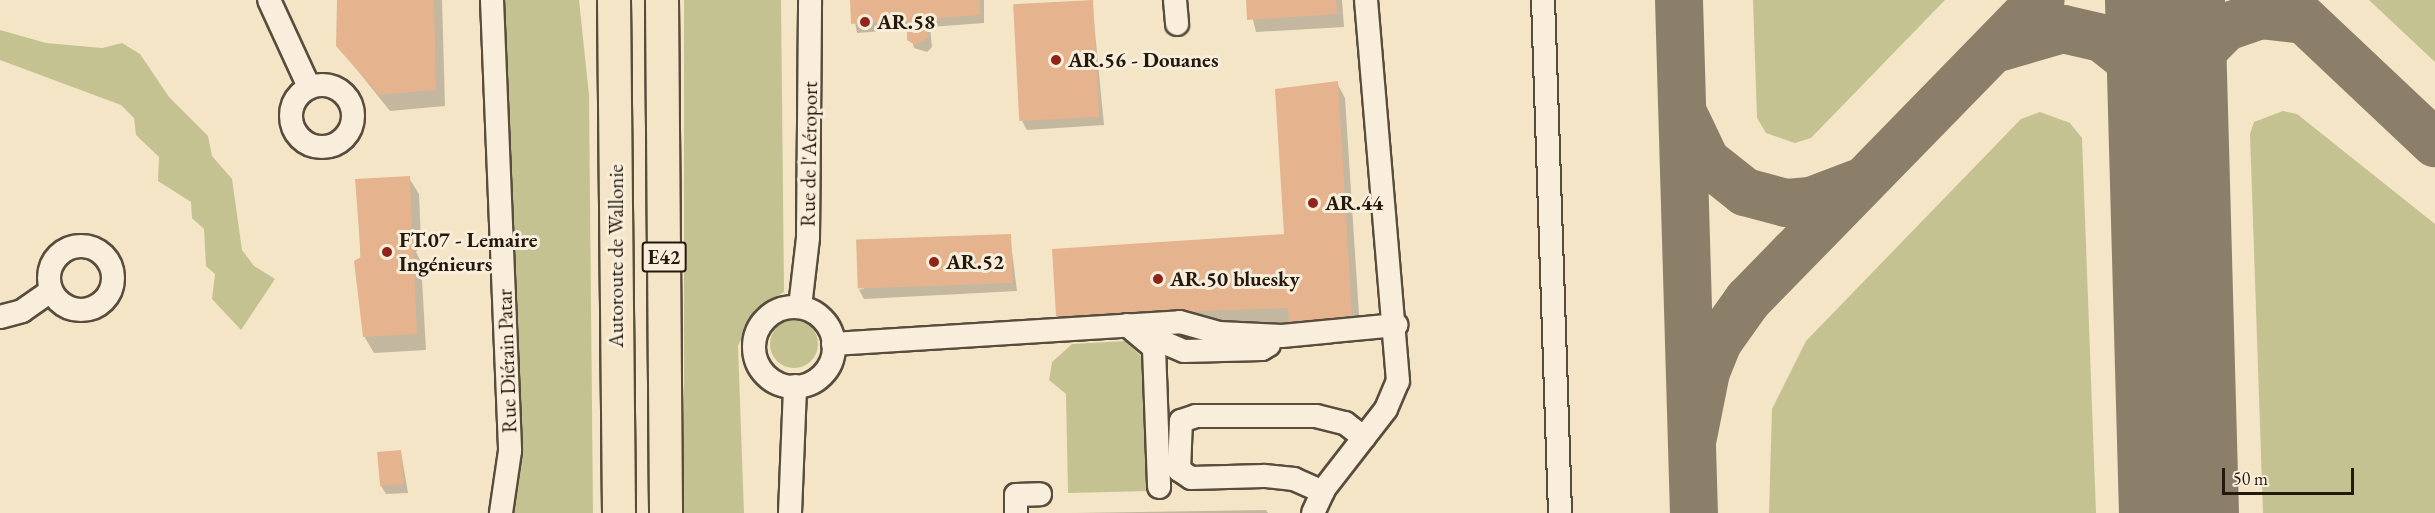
<!DOCTYPE html>
<meta charset="utf-8">
<style>
body{margin:0}
#map{position:relative;width:2435px;height:513px;overflow:hidden;background:#f5e5c7;font-family:"EB Garamond",serif}
div>[style]{position:absolute}
.green>*{inset:0;background:#c4c290}
.round{border-radius:50%}
.shadow>*{inset:0;background:#0003}
.taxiway>*{height:48px;margin:-24px;padding:0 24px;transform-origin:24px;border-radius:24px;background:#8c7f6a}
.runway>*{height:120px;margin:-60px;padding:0 60px;transform-origin:60px;border-radius:60px;background:#8c7f6a}
.building>*{inset:0;background:#e5b48f;transform-origin:0 0}
.roads{filter:drop-shadow(2px 0 #584c3c) drop-shadow(-2px 0 #584c3c) drop-shadow(0 2px #584c3c) drop-shadow(0 -2px #584c3c)}
.minor>*{height:22px;margin:-11px;padding:0 11px;transform-origin:11px;border-radius:11px;background:#f8eedb}
.minor>.ring{margin:-11px;padding:0;box-sizing:content-box;background:none;border:22px solid #f8eedb;border-radius:50%}
.highway>*{height:32px;margin:-16px;padding:0 16px;transform-origin:16px;border-radius:16px;background:#f5e5c7}
.dots>*{width:16px;height:16px;translate:-50% -50%;box-sizing:border-box;border:3px solid #f8eedb;border-radius:50%}
span{translate:-50% -50%;white-space:nowrap;text-align:center;line-height:1.15;-webkit-text-stroke:6px #f8eedb;paint-order:stroke}
.shield-label span{padding:2px 4px;background:#f8eedb;border:2px solid;border-radius:4px;-webkit-text-stroke-width:0}
.shield-label{font-size:20px;color:#24190d;font-weight:700}
.poi-label{font-size:21px;color:#24190d;font-weight:700}
.left{translate:0 -50%;text-align:left}
.street-label{font-size:21px;color:#24190d}
.scale{position:absolute;left:2222px;top:468px;width:132px;height:27px;box-sizing:border-box;border:3px solid #24190d;border-top:0;padding-left:8px;font-size:18px;line-height:21px;white-space:nowrap;color:#24190d;-webkit-text-stroke:4px #f8eedb;paint-order:stroke}
</style>
<div id="map">
<div class="green">
<i style="clip-path:polygon(501px 0,579px 0,589px 95px,593px 513px,513px 513px)"></i>
<i style="clip-path:polygon(684px 0,781px 0,784px 292px,755px 309px,738px 346px,744px 513px,684px 513px)"></i>
<i style="clip-path:polygon(1753px 0,1945px 0,1811px 138px,1795px 143px,1766px 133px,1757px 118px)"></i>
<i style="clip-path:polygon(2369px 0,2435px 0,2435px 62px)"></i>
<i style="clip-path:polygon(0 30px,46px 43px,102px 48px,122px 43px,140px 54px,169px 97px,208px 136px,212px 156px,232px 179px,242px 250px,254px 266px,275px 279px,241px 330px,212px 299px,215px 274px,206px 266px,204px 229px,192px 218px,191px 202px,158px 181px,159px 157px,136px 135px,134px 118px,121px 105px,0 60px)"></i>
<i style="clip-path:polygon(2283px 111px,2297px 114px,2435px 224px,2435px 513px,2263px 513px,2250px 134px,2254px 122px)"></i>
<i style="clip-path:polygon(2040px 112px,2070px 123px,2082px 138px,2096px 513px,1769px 513px,1772px 409px,1806px 341px,2021px 119px)"></i>
<i class="round" style="left:770px;top:320px;width:48px;height:48px"></i>
<i style="clip-path:polygon(1125px 341px,1143px 358px,1150px 491px,1068px 493px,1066px 394px,1049px 380px,1052px 362px,1072px 344px)"></i>
</div>
<div class="shadow">
<i style="clip-path:polygon(338px 0,442px 0,445px 106px,390px 111px,338px 46px)"></i>
<i style="clip-path:polygon(851px 0,984px 0,984px 23px,930px 27px,932px 47px,927px 52px,914px 48px,909px 29px,857px 33px)"></i>
<i style="clip-path:polygon(1248px 0,1342px 0,1344px 27px,1256px 32px)"></i>
<i style="clip-path:polygon(1092px 1px,1104px 125px,1027px 130px,1022px 121px)"></i>
<i style="clip-path:polygon(1337px 83px,1345px 98px,1360px 330px,1299px 336px,1291px 323px,1066px 331px,1058px 316px,1285px 235px)"></i>
<i style="clip-path:polygon(409px 178px,419px 194px,421px 242px,416px 252px,421px 262px,426px 350px,374px 353px,364px 336px,357px 180px)"></i>
<i style="clip-path:polygon(1010px 236px,1017px 291px,864px 299px,859px 290px)"></i>
<i style="clip-path:polygon(401px 452px,408px 493px,386px 494px,381px 486px)"></i>
<i style="clip-path:polygon(1266px 510px,1268px 513px,1075px 513px)"></i>
</div>
<div class="taxiway">
<i style="left:1679px;top:0;width:513px;rotate:88.33deg"></i>
<i style="left:2283px;top:0;width:209px;rotate:43.3deg"></i>
<i style="left:1998px;top:48px;width:68px;rotate:-16.3deg"></i>
<i style="left:2063px;top:29px;width:40px;rotate:13deg"></i>
<i style="left:2102px;top:38px;width:50px;rotate:38.5deg"></i>
<i style="left:2141px;top:69px;width:52px;rotate:59deg"></i>
<i style="left:2168px;top:114px;width:46px;rotate:-71.2deg"></i>
<i style="left:2183px;top:70px;width:61px;rotate:-45deg"></i>
<i style="left:2226px;top:27px;width:36px;rotate:-19deg"></i>
<i style="left:2260px;top:15px;width:44px;rotate:6.5deg"></i>
<i style="left:1685px;top:117px;width:49px;rotate:64.5deg"></i>
<i style="left:1706px;top:161px;width:50px;rotate:38.5deg"></i>
<i style="left:1745px;top:192px;width:42px;rotate:15deg"></i>
<i style="left:1786px;top:203px;width:25px;rotate:-5deg"></i>
<i style="left:1811px;top:201px;width:50px;rotate:-21deg"></i>
<i style="left:1692px;top:442px;width:71px;rotate:-78.7deg"></i>
<i style="left:1706px;top:372px;width:32px;rotate:-68deg"></i>
<i style="left:1718px;top:342px;width:52px;rotate:-54.5deg"></i>
<i style="left:1748px;top:300px;width:419px;rotate:-45.7deg"></i>
</div>
<div class="runway">
<i style="left:2165px;top:0;width:513px;rotate:88.44deg"></i>
</div>
<div class="building">
<i style="clip-path:polygon(337px 0,434px 0,436px 90px,379px 95px,336px 46px)"></i>
<i style="clip-path:polygon(850px 0,980px 0,980px 15px,926px 19px,928px 38px,915px 45px,907px 40px,907px 20px,851px 24px)"></i>
<i style="left:1093px;top:0;width:117px;height:80px;rotate:87deg"></i>
<i style="clip-path:polygon(1246px 0,1336px 0,1337px 14px,1247px 20px)"></i>
<i style="clip-path:polygon(1338px 81px,1352px 316px,1289px 322px,1288px 308px,1056px 316px,1052px 249px,1284px 234px,1275px 89px)"></i>
<i style="clip-path:polygon(410px 176px,412px 224px,406px 237px,413px 243px,417px 334px,363px 337px,354px 261px,361px 257px,355px 179px)"></i>
<i style="left:1011px;top:234px;width:49px;height:155px;rotate:88deg"></i>
<i style="left:401px;top:450px;width:34px;height:24px;rotate:85deg"></i>
</div>
<div class="roads">
<div class="minor">
<i style="left:269px;top:0;width:96px;rotate:65.3deg"></i>
<i style="left:492px;top:0;width:451px;rotate:87.7deg"></i>
<i style="left:510px;top:451px;width:63px;rotate:98.3deg"></i>
<i style="left:1175px;top:0;width:24px;rotate:85deg"></i>
<i style="left:1543px;top:0;width:513px;rotate:88.1deg"></i>
<i class="ring" style="left:291px;top:85px;width:40px;height:40px"></i>
<i class="ring" style="left:49px;top:246px;width:42px;height:42px"></i>
<i style="left:800px;top:307px;width:69px;rotate:-83.4deg"></i>
<i style="left:808px;top:238px;width:238px;rotate:-89.5deg"></i>
<i class="ring" style="left:754px;top:307px;width:58px;height:58px"></i>
<i style="left:0;top:317px;width:23px;rotate:-15deg"></i>
<i style="left:22px;top:311px;width:35px;rotate:-35deg"></i>
<i style="left:1127px;top:325px;width:35px;rotate:40deg"></i>
<i style="left:1154px;top:348px;width:139px;rotate:87.9deg"></i>
<i style="left:1144px;top:334px;width:43px;rotate:23deg"></i>
<i style="left:1184px;top:351px;width:78px;rotate:-1.5deg"></i>
<i style="left:1262px;top:349px;width:8px;rotate:-30deg"></i>
<i style="left:833px;top:344px;width:348px;rotate:-3.6deg"></i>
<i style="left:1180px;top:322px;width:41px;rotate:15.8deg"></i>
<i style="left:1219px;top:333px;width:63px;rotate:2.7deg"></i>
<i style="left:1282px;top:336px;width:115px;rotate:-5.5deg"></i>
<i style="left:1323px;top:492px;width:32px;rotate:-156deg"></i>
<i style="left:1294px;top:479px;width:30px;rotate:-174deg"></i>
<i style="left:1264px;top:476px;width:73px;rotate:178.4deg"></i>
<i style="left:1191px;top:478px;width:14px;rotate:-146deg"></i>
<i style="left:1179px;top:470px;width:49px;rotate:-87.7deg"></i>
<i style="left:1181px;top:421px;width:16px;rotate:-18deg"></i>
<i style="left:1196px;top:416px;width:120px"></i>
<i style="left:1316px;top:416px;width:30px;rotate:14deg"></i>
<i style="left:1345px;top:423px;width:24px;rotate:38deg"></i>
<i style="left:790px;top:513px;width:127px;rotate:-87.7deg"></i>
<i style="left:1016px;top:513px;width:18px;rotate:-90deg"></i>
<i style="left:1016px;top:495px;width:24px;rotate:-2deg"></i>
<i style="left:1313px;top:513px;width:26px;rotate:-65deg"></i>
<i style="left:1324px;top:489px;width:101px;rotate:-52.2deg"></i>
<i style="left:1386px;top:409px;width:30px;rotate:-67deg"></i>
<i style="left:1398px;top:381px;width:382px;rotate:-94.8deg"></i>
</div>
<div class="highway">
<i style="left:614px;top:0;width:513px;rotate:89.44deg"></i>
<i style="left:662px;top:0;width:513px;rotate:89.55deg"></i>
</div>
</div>
<div class="dots">
<i style="left:865px;top:22px;background:#8f2418"></i>
<i style="left:1056px;top:60px;background:#8f2418"></i>
<i style="left:1313px;top:203px;background:#8f2418"></i>
<i style="left:387px;top:252px;background:#8f2418"></i>
<i style="left:934px;top:262px;background:#8f2418"></i>
<i style="left:1158px;top:279px;background:#8f2418"></i>
</div>
<div class="shield-label">
<span style="left:664px;top:257px">E42</span>
</div>
<div class="poi-label">
<span class="left" style="left:877px;top:22px">AR.58</span>
<span class="left" style="left:1068px;top:60px">AR.56 - Douanes</span>
<span class="left" style="left:1325px;top:203px">AR.44</span>
<span class="left" style="left:399px;top:252px">FT.07 - Lemaire<br>Ingénieurs</span>
<span class="left" style="left:946px;top:262px">AR.52</span>
<span class="left" style="left:1170px;top:279px">AR.50 bluesky</span>
</div>
<div class="street-label">
<span style="left:809px;top:154px;rotate:-89deg">Rue de l'Aéroport</span>
<span style="left:616px;top:256px;rotate:-90deg">Autoroute de Wallonie</span>
<span style="left:507px;top:361px;rotate:-92deg">Rue Diérain Patar</span>
</div>
<div class="scale">50 m</div>
</div>
